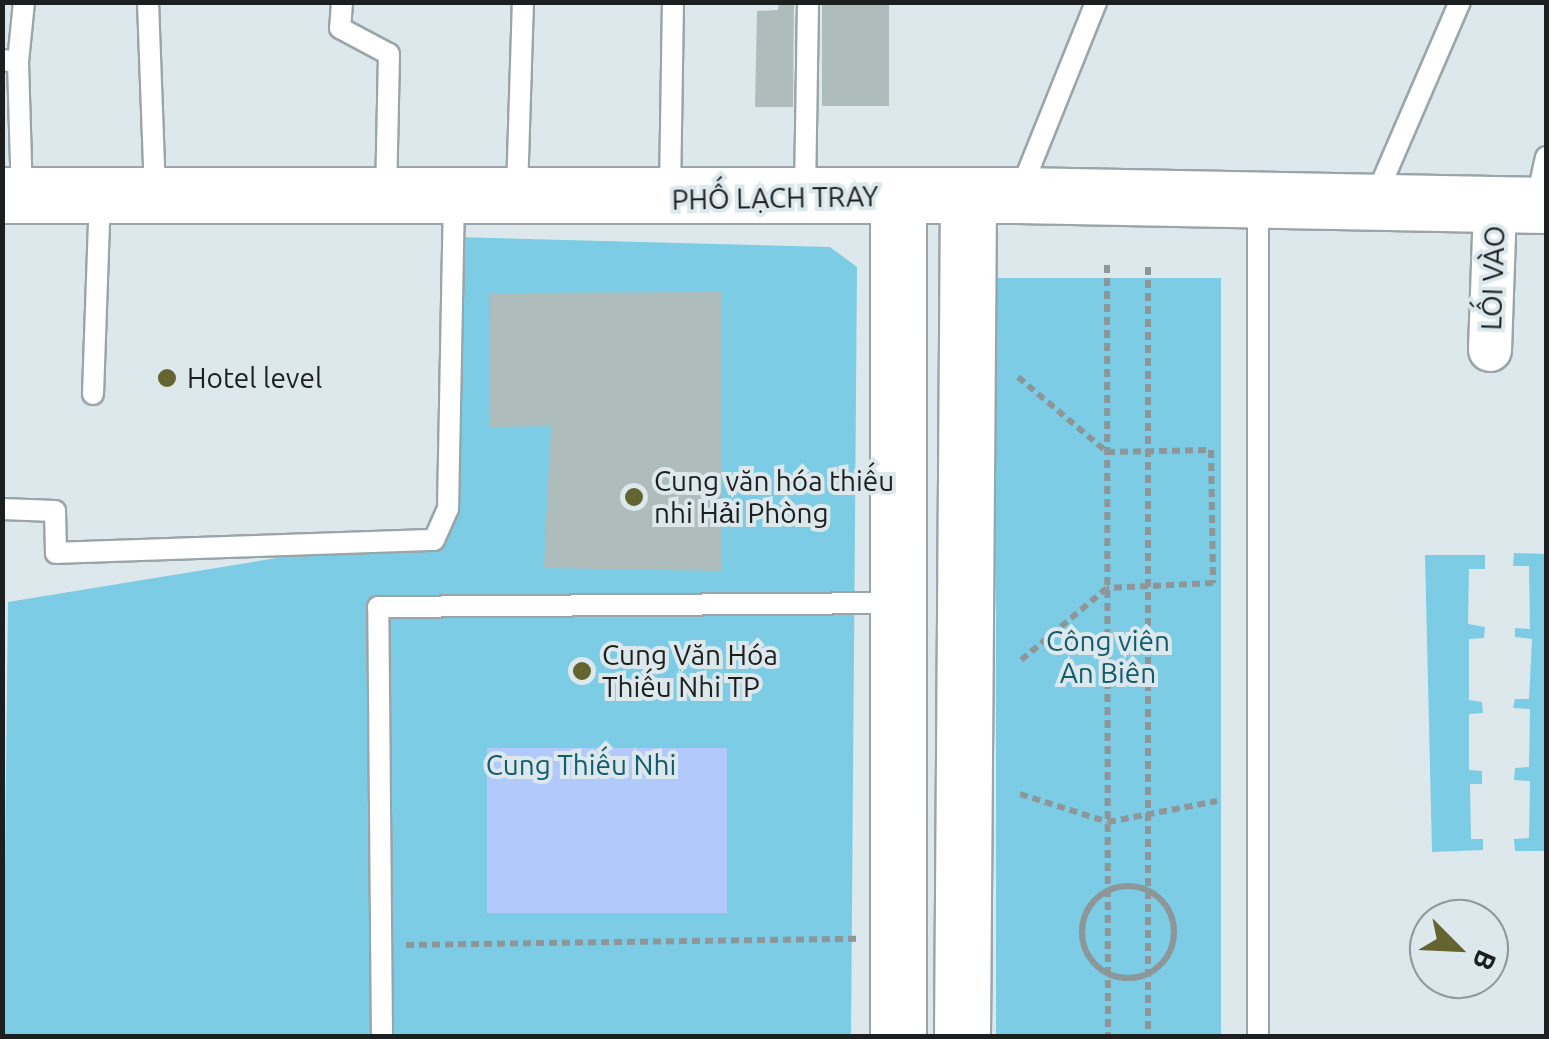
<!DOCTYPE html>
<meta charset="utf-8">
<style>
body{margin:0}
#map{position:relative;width:1549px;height:1039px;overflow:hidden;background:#dce8ec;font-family:Ubuntu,sans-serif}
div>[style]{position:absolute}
.green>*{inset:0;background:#7bcce4;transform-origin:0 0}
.water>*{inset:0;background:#b2cafb;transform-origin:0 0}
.building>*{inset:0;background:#afbcbc;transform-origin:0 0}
.path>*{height:6px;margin-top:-3px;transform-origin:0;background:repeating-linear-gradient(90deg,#8d9699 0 8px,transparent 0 13px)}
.path>.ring{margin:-3px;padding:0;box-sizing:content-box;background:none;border:6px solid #8d9699;border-radius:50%}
.roads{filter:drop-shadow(2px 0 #9aa5a9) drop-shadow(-2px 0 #9aa5a9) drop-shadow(0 2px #9aa5a9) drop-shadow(0 -2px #9aa5a9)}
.lane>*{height:20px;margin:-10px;padding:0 10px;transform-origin:10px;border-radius:10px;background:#fff}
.street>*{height:42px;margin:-21px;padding:0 21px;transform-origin:21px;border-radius:21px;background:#fff}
.secondary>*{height:55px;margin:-27.5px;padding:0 27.5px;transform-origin:27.5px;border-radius:27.5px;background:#fff}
.dots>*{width:28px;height:28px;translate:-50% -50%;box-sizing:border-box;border:5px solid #dce8ec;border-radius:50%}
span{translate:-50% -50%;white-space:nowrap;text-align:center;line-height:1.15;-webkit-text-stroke:8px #dce8ec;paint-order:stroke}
.street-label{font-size:28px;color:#1b1f20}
.poi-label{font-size:28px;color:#1b1f20}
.left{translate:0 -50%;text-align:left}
.park-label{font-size:28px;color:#135b6e}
.frame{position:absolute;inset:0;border:5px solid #1b1f20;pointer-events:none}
.north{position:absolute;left:1409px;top:899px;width:100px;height:100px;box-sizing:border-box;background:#dce8ec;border:2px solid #8f989a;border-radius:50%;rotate:114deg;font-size:28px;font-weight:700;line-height:40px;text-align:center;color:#1b1f20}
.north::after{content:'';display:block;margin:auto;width:35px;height:45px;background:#646431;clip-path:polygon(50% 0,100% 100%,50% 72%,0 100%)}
</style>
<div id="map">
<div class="green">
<i style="clip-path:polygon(454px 237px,830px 247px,857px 267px,851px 1036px,3px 1036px,8px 602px,442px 531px)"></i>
<i style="left:996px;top:278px;width:225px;height:758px"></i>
<i style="clip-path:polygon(1514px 553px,1546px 554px,1546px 851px,1515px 851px,1514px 839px,1529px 838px,1530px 781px,1514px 780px,1515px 768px,1529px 767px,1530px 709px,1513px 708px,1515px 699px,1529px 699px,1532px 639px,1515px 637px,1515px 628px,1530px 629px,1529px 566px,1513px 566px)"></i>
<i style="clip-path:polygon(1425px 555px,1485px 555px,1485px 569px,1469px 569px,1468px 624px,1485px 627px,1484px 638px,1469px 639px,1469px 700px,1482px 702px,1483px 713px,1469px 714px,1469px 770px,1482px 771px,1482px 784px,1470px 784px,1471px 839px,1483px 839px,1483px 850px,1432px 852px)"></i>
</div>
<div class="water">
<i style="left:727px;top:748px;width:165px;height:240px;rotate:90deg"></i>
</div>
<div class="building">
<i style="clip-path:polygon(779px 2px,794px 2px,793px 107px,755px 107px,757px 11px,778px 10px)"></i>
<i style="left:822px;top:2px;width:67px;height:104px"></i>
<i style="clip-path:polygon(721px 292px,721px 571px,544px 568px,551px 426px,489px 427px,490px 293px)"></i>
</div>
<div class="path">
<i style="left:1107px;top:265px;width:771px;rotate:89.93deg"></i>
<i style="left:1148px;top:267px;width:769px;rotate:90deg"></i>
<i style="left:1018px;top:377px;width:116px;rotate:40.1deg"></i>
<i style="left:1107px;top:452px;width:104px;rotate:-1.1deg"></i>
<i style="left:1211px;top:450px;width:133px;rotate:89.1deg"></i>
<i style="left:1213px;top:583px;width:106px;rotate:177.3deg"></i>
<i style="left:1107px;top:588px;width:114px;rotate:140deg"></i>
<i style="left:1020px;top:794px;width:92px;rotate:17.7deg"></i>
<i style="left:1108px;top:822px;width:111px;rotate:-10.9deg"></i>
<i class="ring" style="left:1082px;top:886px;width:86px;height:86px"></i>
<i style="left:406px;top:945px;width:452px;rotate:-0.8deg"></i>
</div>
<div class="roads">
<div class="lane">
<i style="left:148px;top:2px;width:192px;rotate:87.9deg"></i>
<i style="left:342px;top:2px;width:26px;rotate:94deg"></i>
<i style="left:340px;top:28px;width:55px;rotate:28deg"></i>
<i style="left:389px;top:54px;width:139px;rotate:91.2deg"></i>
<i style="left:2px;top:60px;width:16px;rotate:7deg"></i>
<i style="left:18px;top:62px;width:131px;rotate:88.3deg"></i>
<i style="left:18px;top:62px;width:60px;rotate:-84.3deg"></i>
<i style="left:517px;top:191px;width:188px;rotate:-88.2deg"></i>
<i style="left:670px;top:192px;width:190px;rotate:-89.1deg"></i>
<i style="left:805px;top:194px;width:192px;rotate:-89.1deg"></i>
<i style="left:1019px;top:194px;width:207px;rotate:-68.1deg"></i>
<i style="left:1375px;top:198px;width:214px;rotate:-66.6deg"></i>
<i style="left:1536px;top:203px;width:47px;rotate:-77.7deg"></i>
<i style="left:93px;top:394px;width:196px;rotate:-88deg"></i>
<i style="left:2px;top:509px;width:53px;rotate:2.2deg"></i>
<i style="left:55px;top:511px;width:42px;rotate:88.6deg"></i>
<i style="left:56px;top:553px;width:378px;rotate:-2deg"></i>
<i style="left:434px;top:540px;width:34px;rotate:-66deg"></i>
<i style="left:448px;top:509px;width:310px;rotate:-88.9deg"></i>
<i style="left:382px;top:1036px;width:429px;rotate:-90.5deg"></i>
<i style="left:378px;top:607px;width:519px;rotate:-0.44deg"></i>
<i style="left:1258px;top:1036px;width:832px;rotate:-90deg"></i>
</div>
<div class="street">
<i style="left:1490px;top:350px;width:144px;rotate:-88deg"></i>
</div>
<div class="secondary">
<i style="left:2px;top:195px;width:1016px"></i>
<i style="left:1018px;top:195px;width:528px;rotate:1.09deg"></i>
<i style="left:898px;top:197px;width:839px;rotate:90deg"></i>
<i style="left:962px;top:1036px;width:840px;rotate:-89.59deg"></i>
</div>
</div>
<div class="dots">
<i style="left:167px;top:378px;background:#646431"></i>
<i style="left:634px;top:497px;background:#646431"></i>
<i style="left:582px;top:671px;background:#646431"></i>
</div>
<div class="street-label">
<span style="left:775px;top:198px;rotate:-1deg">PHỐ LẠCH TRAY</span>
<span style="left:1493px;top:278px;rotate:-88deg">LỐI VÀO</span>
</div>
<div class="poi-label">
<span class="left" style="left:187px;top:378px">Hotel level</span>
<span class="left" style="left:654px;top:497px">Cung văn hóa thiếu<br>nhi Hải Phòng</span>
<span class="left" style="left:602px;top:671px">Cung Văn Hóa<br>Thiếu Nhi TP</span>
</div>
<div class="park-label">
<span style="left:1108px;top:657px">Công viên<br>An Biên</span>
<span style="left:581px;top:765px">Cung Thiếu Nhi</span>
</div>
<div class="frame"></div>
<div class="north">B</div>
</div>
